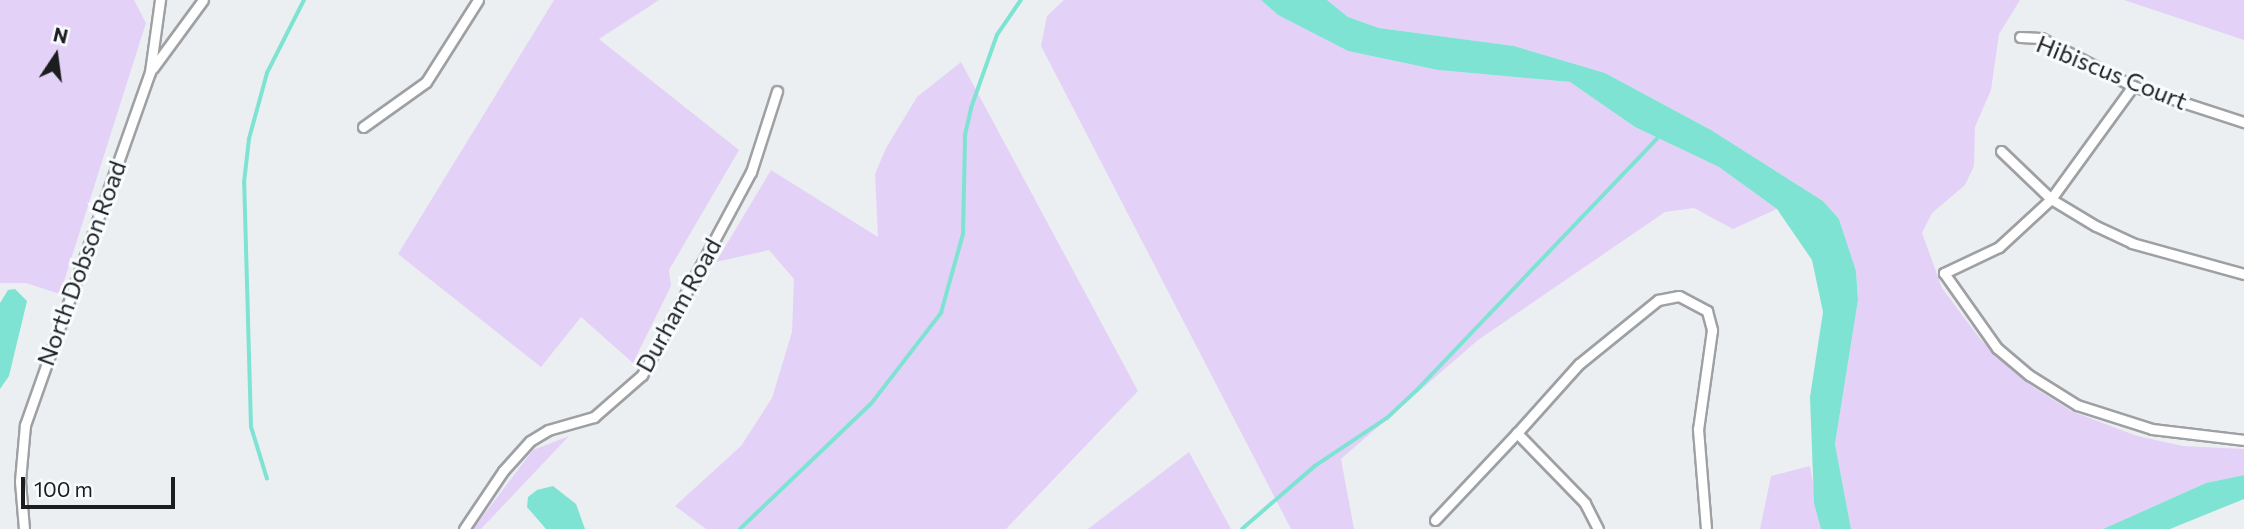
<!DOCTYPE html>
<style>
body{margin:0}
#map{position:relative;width:2244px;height:529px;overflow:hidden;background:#eceff1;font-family:Commissioner,sans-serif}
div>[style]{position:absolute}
.green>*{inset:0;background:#e4d1f8}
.water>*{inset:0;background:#7ee3d2}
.stream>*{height:3.5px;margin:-1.75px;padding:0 1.75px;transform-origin:1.75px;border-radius:1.75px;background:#7ee3d2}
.roads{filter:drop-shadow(2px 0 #9ea0a3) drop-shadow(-2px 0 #9ea0a3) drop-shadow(0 2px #9ea0a3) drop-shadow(0 -2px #9ea0a3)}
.minor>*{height:9px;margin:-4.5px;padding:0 4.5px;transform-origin:4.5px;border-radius:4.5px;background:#fff}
span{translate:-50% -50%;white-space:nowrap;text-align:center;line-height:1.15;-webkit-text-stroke:6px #f9fcff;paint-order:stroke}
.street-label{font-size:24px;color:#1c1d1e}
.north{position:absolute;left:21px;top:21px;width:70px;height:70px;-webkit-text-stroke:5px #f9fcff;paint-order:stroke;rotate:13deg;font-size:19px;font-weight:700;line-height:28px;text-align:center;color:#1c1d1e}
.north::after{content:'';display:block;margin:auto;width:24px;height:32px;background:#1c1d1e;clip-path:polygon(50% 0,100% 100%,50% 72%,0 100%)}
.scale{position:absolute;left:21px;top:477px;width:154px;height:32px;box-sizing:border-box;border:4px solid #1c1d1e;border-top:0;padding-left:9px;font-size:21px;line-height:24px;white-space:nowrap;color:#1c1d1e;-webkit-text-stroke:5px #f9fcff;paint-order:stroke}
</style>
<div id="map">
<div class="green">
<i style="clip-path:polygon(0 0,134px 0,146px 23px,60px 294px,26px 283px,0 283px)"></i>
<i style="clip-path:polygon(554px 0,659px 0,599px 39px,739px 150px,669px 270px,671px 286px,633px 363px,581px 317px,541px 367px,398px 254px)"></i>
<i style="clip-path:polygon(1064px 0,1261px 0,1278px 15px,1348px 51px,1438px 70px,1570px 82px,1635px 127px,1719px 167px,1777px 209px,1733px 229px,1694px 208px,1665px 212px,1478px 340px,1341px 459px,1354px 529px,1291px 529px,1041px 46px,1047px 16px)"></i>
<i style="clip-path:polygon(1327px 0,2020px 0,1999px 34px,1991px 90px,1975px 127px,1974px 166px,1965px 185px,1932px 213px,1922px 233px,1942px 288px,1981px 340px,2030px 385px,2071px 411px,2137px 436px,2183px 446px,2244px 449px,2244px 475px,2206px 483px,2103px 529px,1851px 529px,1835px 444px,1858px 300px,1856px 271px,1839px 219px,1823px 201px,1711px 130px,1605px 73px,1514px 46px,1379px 28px,1348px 17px)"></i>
<i style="clip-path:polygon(2124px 0,2244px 0,2244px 40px)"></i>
<i style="clip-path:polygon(961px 62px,1138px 391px,1006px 529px,706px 529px,675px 506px,741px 446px,772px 398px,792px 332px,794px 279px,769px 250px,716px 262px,771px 170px,878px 237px,875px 174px,886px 148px,917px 97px)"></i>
<i style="clip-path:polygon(569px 436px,481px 529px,473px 529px,533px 450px)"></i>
<i style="clip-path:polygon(1189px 452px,1231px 529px,1088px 529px)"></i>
<i style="clip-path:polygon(1810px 466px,1821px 529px,1760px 529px,1771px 476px)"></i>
</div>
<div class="water">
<i style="clip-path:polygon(1261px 0,1327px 0,1348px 17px,1379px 28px,1514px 46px,1605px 73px,1711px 130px,1823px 201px,1839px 219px,1856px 271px,1858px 300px,1835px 444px,1851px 529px,1821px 529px,1814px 503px,1810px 397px,1823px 312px,1812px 260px,1777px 209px,1719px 167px,1635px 127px,1570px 82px,1438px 70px,1348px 51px,1278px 15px)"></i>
<i style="clip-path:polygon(15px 289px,27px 301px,9px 376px,0 389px,0 303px,8px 290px)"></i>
<i style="clip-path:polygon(2244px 475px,2244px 499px,2170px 529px,2103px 529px,2206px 483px)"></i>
<i style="clip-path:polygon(553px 486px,576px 504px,585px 529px,546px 529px,527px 507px,528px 497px,537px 490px)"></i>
</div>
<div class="stream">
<i style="left:267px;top:479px;width:54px;rotate:-107.1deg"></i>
<i style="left:251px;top:427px;width:244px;rotate:-91.6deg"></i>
<i style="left:244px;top:183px;width:44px;rotate:-83.5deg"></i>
<i style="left:249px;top:139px;width:68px;rotate:-74.7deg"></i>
<i style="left:267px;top:73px;width:82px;rotate:-63.1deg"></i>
<i style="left:740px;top:529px;width:181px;rotate:-43.7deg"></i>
<i style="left:871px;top:404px;width:115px;rotate:-52.4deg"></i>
<i style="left:941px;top:313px;width:82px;rotate:-74.4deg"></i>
<i style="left:963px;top:234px;width:99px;rotate:-88.8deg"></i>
<i style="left:965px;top:135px;width:28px;rotate:-77deg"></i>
<i style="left:971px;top:108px;width:77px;rotate:-70.4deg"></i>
<i style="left:997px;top:35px;width:42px;rotate:-55.6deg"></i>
<i style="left:1242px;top:529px;width:96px;rotate:-40.8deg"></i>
<i style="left:1315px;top:466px;width:87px;rotate:-33.7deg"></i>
<i style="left:1387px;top:418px;width:41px;rotate:-43deg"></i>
<i style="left:1417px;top:390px;width:347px;rotate:-46.3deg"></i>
</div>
<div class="roads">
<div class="minor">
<i style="left:2020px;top:37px;width:21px;rotate:3deg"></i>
<i style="left:2041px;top:38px;width:104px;rotate:27.6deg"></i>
<i style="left:2133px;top:86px;width:117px;rotate:18deg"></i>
<i style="left:153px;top:68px;width:84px;rotate:-53.7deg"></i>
<i style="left:2133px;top:86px;width:140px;rotate:126deg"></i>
<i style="left:2051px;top:199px;width:71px;rotate:137.3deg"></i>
<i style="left:1999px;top:247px;width:61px;rotate:154.7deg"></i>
<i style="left:1944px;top:273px;width:92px;rotate:54.8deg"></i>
<i style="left:1997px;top:348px;width:42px;rotate:40.2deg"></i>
<i style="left:2029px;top:375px;width:57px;rotate:32deg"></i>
<i style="left:2077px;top:405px;width:79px;rotate:17.7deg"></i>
<i style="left:2152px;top:429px;width:93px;rotate:6.8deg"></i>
<i style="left:363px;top:127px;width:77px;rotate:-35.5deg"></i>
<i style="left:426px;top:82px;width:97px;rotate:-57.6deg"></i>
<i style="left:2001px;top:151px;width:69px;rotate:43.8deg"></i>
<i style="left:2051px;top:199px;width:52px;rotate:31deg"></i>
<i style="left:2096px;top:226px;width:40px;rotate:25deg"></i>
<i style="left:2132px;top:243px;width:116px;rotate:15.5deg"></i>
<i style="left:1435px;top:520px;width:120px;rotate:-46.7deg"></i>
<i style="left:24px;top:529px;width:48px;rotate:-94.8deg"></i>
<i style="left:20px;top:481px;width:56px;rotate:-84.9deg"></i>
<i style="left:25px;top:425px;width:374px;rotate:-70.5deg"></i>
<i style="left:150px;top:72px;width:73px;rotate:-82.1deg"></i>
<i style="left:464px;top:529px;width:70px;rotate:-56.1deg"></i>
<i style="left:503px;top:471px;width:40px;rotate:-48deg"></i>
<i style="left:530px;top:441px;width:21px;rotate:-31deg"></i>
<i style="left:548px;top:430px;width:48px;rotate:-15.8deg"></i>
<i style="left:594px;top:417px;width:64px;rotate:-41.2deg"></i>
<i style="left:642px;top:375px;width:230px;rotate:-61.8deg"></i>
<i style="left:751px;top:172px;width:85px;rotate:-72.2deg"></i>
<i style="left:1598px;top:529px;width:29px;rotate:-117deg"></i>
<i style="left:1585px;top:503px;width:98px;rotate:-134.2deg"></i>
<i style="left:1517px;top:433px;width:93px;rotate:-48.1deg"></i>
<i style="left:1579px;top:364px;width:102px;rotate:-39deg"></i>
<i style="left:1658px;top:300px;width:21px;rotate:-11deg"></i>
<i style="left:1679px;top:296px;width:32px;rotate:28deg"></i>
<i style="left:1707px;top:311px;width:20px;rotate:75deg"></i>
<i style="left:1712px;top:330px;width:100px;rotate:98deg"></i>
<i style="left:1698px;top:429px;width:100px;rotate:85.4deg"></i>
</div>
</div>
<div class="street-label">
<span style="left:2112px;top:72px;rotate:22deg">Hibiscus Court</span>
<span style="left:81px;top:263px;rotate:-70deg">North Dobson Road</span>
<span style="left:678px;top:305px;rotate:-61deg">Durham Road</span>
</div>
<div class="north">N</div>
<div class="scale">100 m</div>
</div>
